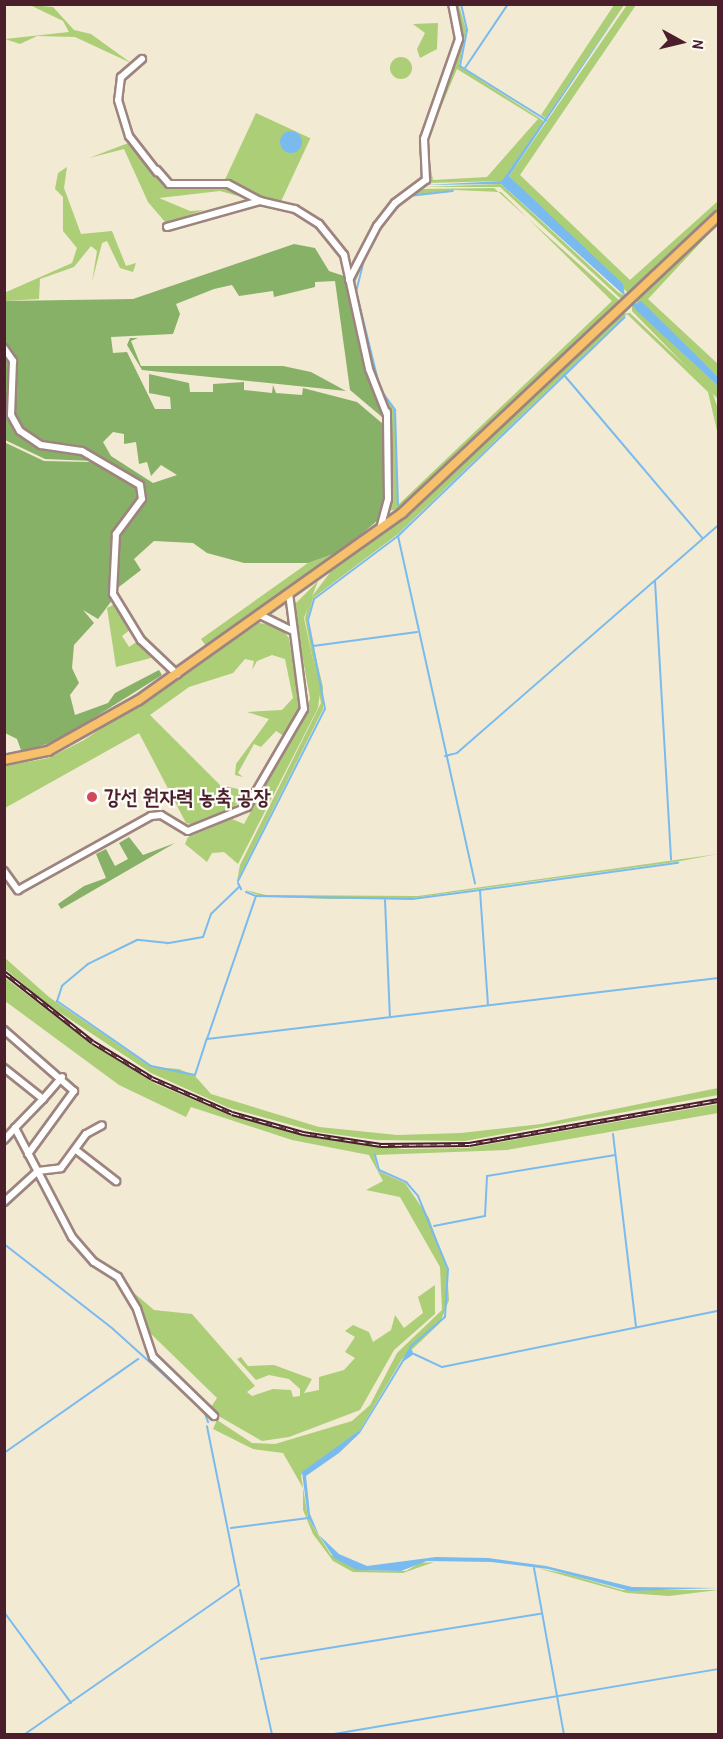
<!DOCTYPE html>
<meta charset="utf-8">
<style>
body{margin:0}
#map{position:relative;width:723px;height:1739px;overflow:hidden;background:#f3ead3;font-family:"Patrick Hand","Poor Story",sans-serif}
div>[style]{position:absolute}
.green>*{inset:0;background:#abce77;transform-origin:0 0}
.round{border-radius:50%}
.forest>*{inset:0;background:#88b168}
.water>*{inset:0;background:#7abbef}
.stream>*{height:2px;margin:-1px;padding:0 1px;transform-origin:1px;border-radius:1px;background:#7abbef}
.roads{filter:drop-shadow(2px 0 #9e847f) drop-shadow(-2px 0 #9e847f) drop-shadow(0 2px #9e847f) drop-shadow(0 -2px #9e847f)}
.minor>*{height:6px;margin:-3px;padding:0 3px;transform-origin:3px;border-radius:3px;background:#fff}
.major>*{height:8px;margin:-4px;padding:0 4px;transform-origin:4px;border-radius:4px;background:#f7c06b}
.rail>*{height:4.5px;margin-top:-2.25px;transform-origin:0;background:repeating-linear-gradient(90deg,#fdfcf7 0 7px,#4a1f2b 0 14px);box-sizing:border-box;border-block:2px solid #4a1f2b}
.dots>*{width:16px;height:16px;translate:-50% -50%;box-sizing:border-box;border:3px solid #fdfcf7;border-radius:50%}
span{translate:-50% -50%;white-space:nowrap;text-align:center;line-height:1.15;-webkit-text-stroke:4.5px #fdfcf7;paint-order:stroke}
.poi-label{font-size:21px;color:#4a1f2b;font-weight:700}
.left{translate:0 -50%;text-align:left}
.frame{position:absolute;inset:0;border:6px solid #4a1f2b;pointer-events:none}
.north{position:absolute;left:651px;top:12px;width:60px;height:60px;-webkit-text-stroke:4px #fdfcf7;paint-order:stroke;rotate:98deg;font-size:16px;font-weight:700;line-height:24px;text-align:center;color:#4a1f2b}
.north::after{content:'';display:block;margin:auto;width:21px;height:27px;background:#4a1f2b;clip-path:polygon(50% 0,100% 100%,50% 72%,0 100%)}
</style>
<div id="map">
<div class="green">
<i style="clip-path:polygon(30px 5px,53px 7px,74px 30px,91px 34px,131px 63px,75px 37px,37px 36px,20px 44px,5px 39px,69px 32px,63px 21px)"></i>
<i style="clip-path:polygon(evenodd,454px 5px,459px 5px,466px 30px,459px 66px,544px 121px,503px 181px,426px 183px,424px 147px,461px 42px,454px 5px,457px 69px,538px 119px,487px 177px,433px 180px,426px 143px,457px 69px)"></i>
<i style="clip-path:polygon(614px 5px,624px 5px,546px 118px,541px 115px)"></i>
<i style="clip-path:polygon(627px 5px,636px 5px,520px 175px,630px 280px,718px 201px,718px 210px,628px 293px,509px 176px)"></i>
<i style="clip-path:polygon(438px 23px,437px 49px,420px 58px,417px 49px,425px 33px,413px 24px)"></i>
<i class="round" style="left:390px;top:57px;width:22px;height:22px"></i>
<i style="left:256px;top:113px;width:60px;height:76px;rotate:25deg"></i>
<i style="clip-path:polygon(131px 142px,166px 187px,225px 187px,253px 200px,220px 191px,159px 198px,190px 211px,204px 210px,166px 223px,148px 202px,124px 149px,89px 158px)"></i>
<i style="clip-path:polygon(67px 167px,64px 188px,81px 234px,112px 231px,126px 266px,136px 263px,133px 272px,120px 268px,107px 241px,102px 243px,92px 282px,97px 251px,91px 246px,74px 267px,40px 279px,39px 299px,5px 301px,4px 293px,72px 263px,77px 248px,63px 231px,63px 197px,55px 189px,58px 173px)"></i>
<i style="clip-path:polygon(501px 184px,618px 292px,625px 296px,621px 299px,500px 187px,423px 187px)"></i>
<i style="clip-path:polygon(evenodd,494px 188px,620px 301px,398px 509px,389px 511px,389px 411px,375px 387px,351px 282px,373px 233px,407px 194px,421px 189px,494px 188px,455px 190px,501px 192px,612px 301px,398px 505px,395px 410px,380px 389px,355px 283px,377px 230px,407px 196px,455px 190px)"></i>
<i style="clip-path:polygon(718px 224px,648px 299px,718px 364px,718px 377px,636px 301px)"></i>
<i style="clip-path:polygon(632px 305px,718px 386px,718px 399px,632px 311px)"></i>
<i style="clip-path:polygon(630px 313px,712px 391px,718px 409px,718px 435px,708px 392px,627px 314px,398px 534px,313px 598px,307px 620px,323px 687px,323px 709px,237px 881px,240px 865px,321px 703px,305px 618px,310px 599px,332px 570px,396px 524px,621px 314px)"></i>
<i style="clip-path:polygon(342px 551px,206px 646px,201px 639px,308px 563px)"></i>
<i style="clip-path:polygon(318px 581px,304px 618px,320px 693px,318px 708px,238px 864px,224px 852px,212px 853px,207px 862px,185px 844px,188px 837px,232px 819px,244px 824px,307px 710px,310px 698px,293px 606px)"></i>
<i style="clip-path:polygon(115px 604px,131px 629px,122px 636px,129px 647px,138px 641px,151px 658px,116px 667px,107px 608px)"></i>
<i style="clip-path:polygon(259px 623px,279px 626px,289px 638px,301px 708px,284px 736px,276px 731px,261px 747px,254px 744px,238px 773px,243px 777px,235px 775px,236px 764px,269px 719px,247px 712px,282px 710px,293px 698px,285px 659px,272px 655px,257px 661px,252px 670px,254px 661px,245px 659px,233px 673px,189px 687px,150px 715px,220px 785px,238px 789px,242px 798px,235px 806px,195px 825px,186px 823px,139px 733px,5px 808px,4px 766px,49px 758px,84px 740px)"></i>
<i style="clip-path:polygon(718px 854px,675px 862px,412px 898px,332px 899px,273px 897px,261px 896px,245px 890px,266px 895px,418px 896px)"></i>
<i style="clip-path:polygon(5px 958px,49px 997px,151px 1067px,179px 1069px,195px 1076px,211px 1094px,319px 1127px,397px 1135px,461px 1133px,541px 1124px,718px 1088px,718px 1095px,465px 1141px,377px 1140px,317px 1132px,229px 1108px,151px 1073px,47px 1004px,5px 969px)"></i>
<i style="clip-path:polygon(4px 977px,96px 1047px,156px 1084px,233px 1116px,316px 1138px,403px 1149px,467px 1148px,718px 1104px,718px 1113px,507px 1150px,374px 1155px,378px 1171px,405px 1183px,429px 1218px,447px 1269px,449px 1300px,440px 1323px,402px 1359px,360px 1430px,301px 1475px,308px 1518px,331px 1555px,362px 1570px,406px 1571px,420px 1563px,434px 1562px,403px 1573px,353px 1572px,333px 1561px,313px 1534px,303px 1510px,303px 1488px,283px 1453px,253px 1449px,213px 1429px,217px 1420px,252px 1443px,275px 1444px,352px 1421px,370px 1405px,397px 1353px,442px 1310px,440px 1267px,400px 1197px,366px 1190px,383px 1181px,369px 1155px,292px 1140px,191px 1107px,186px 1117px,119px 1085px,5px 1001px)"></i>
<i style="clip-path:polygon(435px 1285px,435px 1314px,394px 1350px,360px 1410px,289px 1437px,262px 1441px,215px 1414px,211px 1407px,217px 1398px,147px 1330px,127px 1287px,154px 1310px,192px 1314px,255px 1386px,247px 1392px,252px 1396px,273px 1389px,291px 1390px,293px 1397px,300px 1396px,300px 1389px,289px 1379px,269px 1375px,256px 1380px,237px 1359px,241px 1357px,248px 1366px,274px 1365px,312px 1379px,304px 1393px,319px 1390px,319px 1377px,344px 1370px,355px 1358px,345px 1352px,355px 1337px,345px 1331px,353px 1325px,369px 1332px,373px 1342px,391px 1330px,395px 1315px,404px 1328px,423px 1313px,418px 1297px)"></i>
<i style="clip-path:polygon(537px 1568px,567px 1574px,622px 1590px,718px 1590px,669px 1596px,627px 1593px)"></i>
</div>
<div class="forest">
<i style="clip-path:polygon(evenodd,294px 244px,315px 248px,329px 271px,347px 277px,382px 417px,350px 390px,335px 281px,315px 282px,315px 287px,274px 297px,273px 291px,239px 296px,232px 285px,214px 289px,176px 304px,180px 314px,173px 334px,111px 337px,113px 353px,127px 352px,155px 409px,171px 409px,170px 397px,149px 393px,149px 374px,189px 383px,190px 392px,213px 392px,213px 384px,244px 382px,244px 390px,272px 393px,273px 385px,276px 393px,302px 395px,303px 388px,357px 402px,383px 424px,383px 501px,378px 520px,342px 551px,308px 563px,244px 563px,207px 553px,193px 543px,154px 541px,134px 559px,141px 570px,115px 590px,117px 539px,144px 502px,144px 486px,82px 449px,39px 441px,17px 423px,12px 408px,15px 359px,5px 347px,5px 301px,133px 299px,294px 244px,113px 432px,124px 434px,124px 444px,136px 442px,139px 464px,147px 462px,151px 476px,161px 465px,177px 475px,153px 483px,111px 456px,103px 442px,113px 432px)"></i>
<i style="clip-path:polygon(130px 338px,138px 338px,131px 341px,141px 366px,283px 366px,311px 372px,346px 391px,142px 370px,127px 345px)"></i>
<i style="clip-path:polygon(4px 352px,10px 360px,9px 415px,19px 432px,41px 447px,84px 454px,93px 461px,45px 459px,5px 440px)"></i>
<i style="clip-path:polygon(4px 442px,44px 461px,90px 462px,135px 483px,142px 495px,117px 528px,113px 599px,98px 619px,83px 610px,94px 623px,74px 645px,72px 668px,79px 683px,70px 695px,75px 715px,108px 703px,115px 693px,159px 670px,162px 675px,60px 739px,22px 753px,17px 739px,5px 733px)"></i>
<i style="clip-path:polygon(129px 837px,143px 855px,175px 843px,61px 909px,58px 904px,84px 886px,106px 878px,96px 854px,106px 849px,115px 866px,128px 859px,119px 843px)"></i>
</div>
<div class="water">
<i style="clip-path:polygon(624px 5px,509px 176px,623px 284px,625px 296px,501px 184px,425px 185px,502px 181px)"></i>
<i class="round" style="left:280px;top:131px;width:22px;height:22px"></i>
<i style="clip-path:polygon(641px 301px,718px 377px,718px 386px,638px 312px,632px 305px)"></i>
<i style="clip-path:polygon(410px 1347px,414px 1354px,404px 1361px,360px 1433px,339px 1453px,306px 1476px,310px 1514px,319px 1535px,339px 1554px,367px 1566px,436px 1557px,488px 1558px,546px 1566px,632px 1587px,718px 1588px,630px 1591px,548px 1569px,491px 1562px,427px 1561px,401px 1571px,357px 1570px,334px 1558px,308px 1518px,302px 1472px,360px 1430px)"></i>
</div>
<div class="stream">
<i style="left:461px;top:4px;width:27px;rotate:77deg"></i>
<i style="left:467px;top:30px;width:37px;rotate:101deg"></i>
<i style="left:460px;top:66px;width:102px;rotate:32.1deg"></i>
<i style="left:465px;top:68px;width:77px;rotate:-56.1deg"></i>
<i style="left:409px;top:196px;width:44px;rotate:-6.5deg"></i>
<i style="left:378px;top:229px;width:39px;rotate:-48deg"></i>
<i style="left:365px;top:256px;width:36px;rotate:104deg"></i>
<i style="left:356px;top:291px;width:101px;rotate:76.2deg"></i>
<i style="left:380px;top:389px;width:26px;rotate:54deg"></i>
<i style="left:395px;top:410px;width:95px;rotate:88.2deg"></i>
<i style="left:564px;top:375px;width:214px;rotate:49.7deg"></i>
<i style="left:398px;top:536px;width:356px;rotate:77.5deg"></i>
<i style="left:655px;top:581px;width:279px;rotate:86.7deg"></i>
<i style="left:313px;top:646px;width:26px;rotate:-101deg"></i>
<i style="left:308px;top:620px;width:22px;rotate:-74deg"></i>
<i style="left:314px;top:599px;width:105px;rotate:-36.9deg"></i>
<i style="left:398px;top:536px;width:315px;rotate:-44deg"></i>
<i style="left:445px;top:756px;width:12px;rotate:-14deg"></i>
<i style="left:457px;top:753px;width:347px;rotate:-41.1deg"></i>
<i style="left:238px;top:881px;width:193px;rotate:-63.2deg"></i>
<i style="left:325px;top:709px;width:64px;rotate:-100.8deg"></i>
<i style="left:313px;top:646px;width:105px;rotate:-7.7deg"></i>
<i style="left:238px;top:883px;width:7px;rotate:63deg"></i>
<i style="left:239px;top:887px;width:39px;rotate:136deg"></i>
<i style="left:211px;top:914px;width:24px;rotate:109deg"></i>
<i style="left:203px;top:937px;width:36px;rotate:170deg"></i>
<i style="left:168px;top:943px;width:31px;rotate:-174deg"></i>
<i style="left:137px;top:940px;width:55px;rotate:153.9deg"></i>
<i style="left:88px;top:964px;width:34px;rotate:140deg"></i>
<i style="left:62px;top:986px;width:16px;rotate:108deg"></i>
<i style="left:57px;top:1001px;width:114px;rotate:34.7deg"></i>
<i style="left:151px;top:1066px;width:45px;rotate:11.6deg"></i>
<i style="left:195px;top:1075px;width:38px;rotate:-72deg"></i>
<i style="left:207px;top:1039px;width:515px;rotate:-6.81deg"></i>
<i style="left:246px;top:892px;width:11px;rotate:22deg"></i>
<i style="left:385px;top:900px;width:117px;rotate:87.6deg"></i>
<i style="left:488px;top:1005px;width:115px;rotate:-94deg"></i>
<i style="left:480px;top:890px;width:200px;rotate:-7.8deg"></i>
<i style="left:207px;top:1039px;width:151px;rotate:-71.1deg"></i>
<i style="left:256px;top:896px;width:156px;rotate:1.1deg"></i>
<i style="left:412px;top:899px;width:69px;rotate:-7.5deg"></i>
<i style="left:613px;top:1134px;width:194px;rotate:83.2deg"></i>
<i style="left:375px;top:1155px;width:16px;rotate:75deg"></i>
<i style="left:379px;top:1170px;width:30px;rotate:24deg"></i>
<i style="left:406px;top:1182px;width:18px;rotate:49deg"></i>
<i style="left:418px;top:1196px;width:79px;rotate:67.7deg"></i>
<i style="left:448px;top:1269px;width:48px;rotate:93.6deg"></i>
<i style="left:445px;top:1317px;width:46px;rotate:139.4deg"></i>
<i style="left:434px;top:1226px;width:52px;rotate:-11.1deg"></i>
<i style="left:485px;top:1216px;width:40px;rotate:-87.1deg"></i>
<i style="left:487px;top:1176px;width:130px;rotate:-9.3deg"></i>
<i style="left:4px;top:1244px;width:138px;rotate:37.9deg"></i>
<i style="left:113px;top:1329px;width:122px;rotate:42deg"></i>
<i style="left:204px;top:1411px;width:12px;rotate:70deg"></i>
<i style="left:414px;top:1354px;width:31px;rotate:25deg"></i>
<i style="left:442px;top:1367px;width:282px;rotate:-11.5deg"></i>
<i style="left:4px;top:1453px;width:164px;rotate:-35deg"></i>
<i style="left:231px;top:1528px;width:78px;rotate:-7.4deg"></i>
<i style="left:534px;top:1568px;width:169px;rotate:79.8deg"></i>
<i style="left:240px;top:1590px;width:148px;rotate:77.5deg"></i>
<i style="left:4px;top:1612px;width:113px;rotate:53.6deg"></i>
<i style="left:261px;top:1659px;width:283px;rotate:-9.2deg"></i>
<i style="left:25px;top:1734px;width:261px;rotate:-34.8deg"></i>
<i style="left:239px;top:1585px;width:162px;rotate:-101.4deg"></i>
<i style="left:334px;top:1734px;width:389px;rotate:-9.6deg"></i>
</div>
<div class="roads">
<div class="minor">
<i style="left:142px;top:59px;width:28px;rotate:139deg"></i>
<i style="left:121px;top:77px;width:23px;rotate:97deg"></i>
<i style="left:118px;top:100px;width:38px;rotate:73deg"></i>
<i style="left:129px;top:136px;width:46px;rotate:52.1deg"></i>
<i style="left:157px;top:170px;width:18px;rotate:49deg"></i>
<i style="left:169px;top:184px;width:59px"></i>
<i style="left:228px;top:184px;width:36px;rotate:28deg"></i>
<i style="left:167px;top:227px;width:97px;rotate:-15.6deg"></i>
<i style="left:260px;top:201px;width:36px;rotate:13deg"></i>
<i style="left:295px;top:209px;width:28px;rotate:32deg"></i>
<i style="left:319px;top:224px;width:40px;rotate:51deg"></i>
<i style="left:344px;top:255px;width:117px;rotate:77.6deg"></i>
<i style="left:369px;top:369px;width:49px;rotate:68.6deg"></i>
<i style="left:349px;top:280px;width:61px;rotate:-62.6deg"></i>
<i style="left:377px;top:226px;width:29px;rotate:-52deg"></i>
<i style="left:395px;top:203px;width:39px;rotate:-37deg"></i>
<i style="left:426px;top:180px;width:41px;rotate:-92.8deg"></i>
<i style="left:424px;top:139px;width:106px;rotate:-70.7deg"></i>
<i style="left:459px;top:39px;width:36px;rotate:-101deg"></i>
<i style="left:4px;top:348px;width:16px;rotate:55deg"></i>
<i style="left:13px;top:361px;width:54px;rotate:92.1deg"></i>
<i style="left:11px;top:415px;width:18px;rotate:61deg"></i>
<i style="left:20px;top:431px;width:25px;rotate:34deg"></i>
<i style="left:41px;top:445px;width:41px;rotate:8.3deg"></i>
<i style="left:82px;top:451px;width:67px;rotate:30.4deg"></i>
<i style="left:140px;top:485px;width:14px;rotate:82deg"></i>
<i style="left:142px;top:499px;width:44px;rotate:126.6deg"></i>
<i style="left:116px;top:534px;width:60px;rotate:92.9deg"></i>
<i style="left:113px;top:594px;width:54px;rotate:58.7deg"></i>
<i style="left:141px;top:640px;width:50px;rotate:43.4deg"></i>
<i style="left:380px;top:529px;width:31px;rotate:-75deg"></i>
<i style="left:388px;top:499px;width:87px;rotate:-90.7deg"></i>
<i style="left:260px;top:615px;width:34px;rotate:26deg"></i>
<i style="left:4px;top:871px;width:24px;rotate:54deg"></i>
<i style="left:18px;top:890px;width:152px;rotate:-29.1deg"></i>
<i style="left:151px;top:816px;width:10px;rotate:-6deg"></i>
<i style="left:161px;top:815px;width:31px;rotate:31deg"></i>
<i style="left:188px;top:831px;width:64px;rotate:-22.1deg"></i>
<i style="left:247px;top:807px;width:113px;rotate:-59.8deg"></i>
<i style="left:304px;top:709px;width:116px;rotate:-97.4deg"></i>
<i style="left:4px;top:1030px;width:93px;rotate:41.1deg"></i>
<i style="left:74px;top:1091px;width:78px;rotate:126.1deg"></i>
<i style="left:4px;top:1068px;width:50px;rotate:38.5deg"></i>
<i style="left:43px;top:1099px;width:40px;rotate:134deg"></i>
<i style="left:15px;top:1128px;width:123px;rotate:62.4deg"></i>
<i style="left:72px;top:1237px;width:33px;rotate:49deg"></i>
<i style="left:94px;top:1262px;width:28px;rotate:32deg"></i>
<i style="left:118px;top:1277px;width:37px;rotate:59deg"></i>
<i style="left:137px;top:1309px;width:51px;rotate:71.6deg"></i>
<i style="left:153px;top:1357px;width:85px;rotate:44deg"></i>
<i style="left:43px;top:1099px;width:29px;rotate:-49deg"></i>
<i style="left:4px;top:1140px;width:16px;rotate:-47deg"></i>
<i style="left:76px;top:1150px;width:51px;rotate:37.8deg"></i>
<i style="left:4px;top:1202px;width:46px;rotate:-42.4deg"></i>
<i style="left:38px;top:1171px;width:23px;rotate:-7deg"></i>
<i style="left:61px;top:1168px;width:42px;rotate:-53.7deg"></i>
<i style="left:86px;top:1134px;width:18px;rotate:-29deg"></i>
</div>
<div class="major">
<i style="left:4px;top:760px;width:45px;rotate:-11.6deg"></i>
<i style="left:48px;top:751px;width:104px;rotate:-29.3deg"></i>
<i style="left:139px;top:700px;width:323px;rotate:-35.4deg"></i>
<i style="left:402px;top:513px;width:434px;rotate:-43.2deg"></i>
</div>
</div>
<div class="rail">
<i style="left:4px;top:972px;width:113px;rotate:38.2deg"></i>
<i style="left:93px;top:1042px;width:69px;rotate:31.4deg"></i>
<i style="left:152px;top:1078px;width:87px;rotate:23.6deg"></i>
<i style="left:232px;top:1113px;width:74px;rotate:15.7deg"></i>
<i style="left:303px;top:1133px;width:79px;rotate:8.7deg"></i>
<i style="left:381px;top:1145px;width:88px;rotate:-0.7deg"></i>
<i style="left:469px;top:1144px;width:253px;rotate:-10deg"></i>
</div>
<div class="dots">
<i style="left:92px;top:797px;background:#d1495b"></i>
</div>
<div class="poi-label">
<span class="left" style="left:104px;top:797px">강선 원자력 농축 공장</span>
</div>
<div class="frame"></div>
<div class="north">N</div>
</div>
